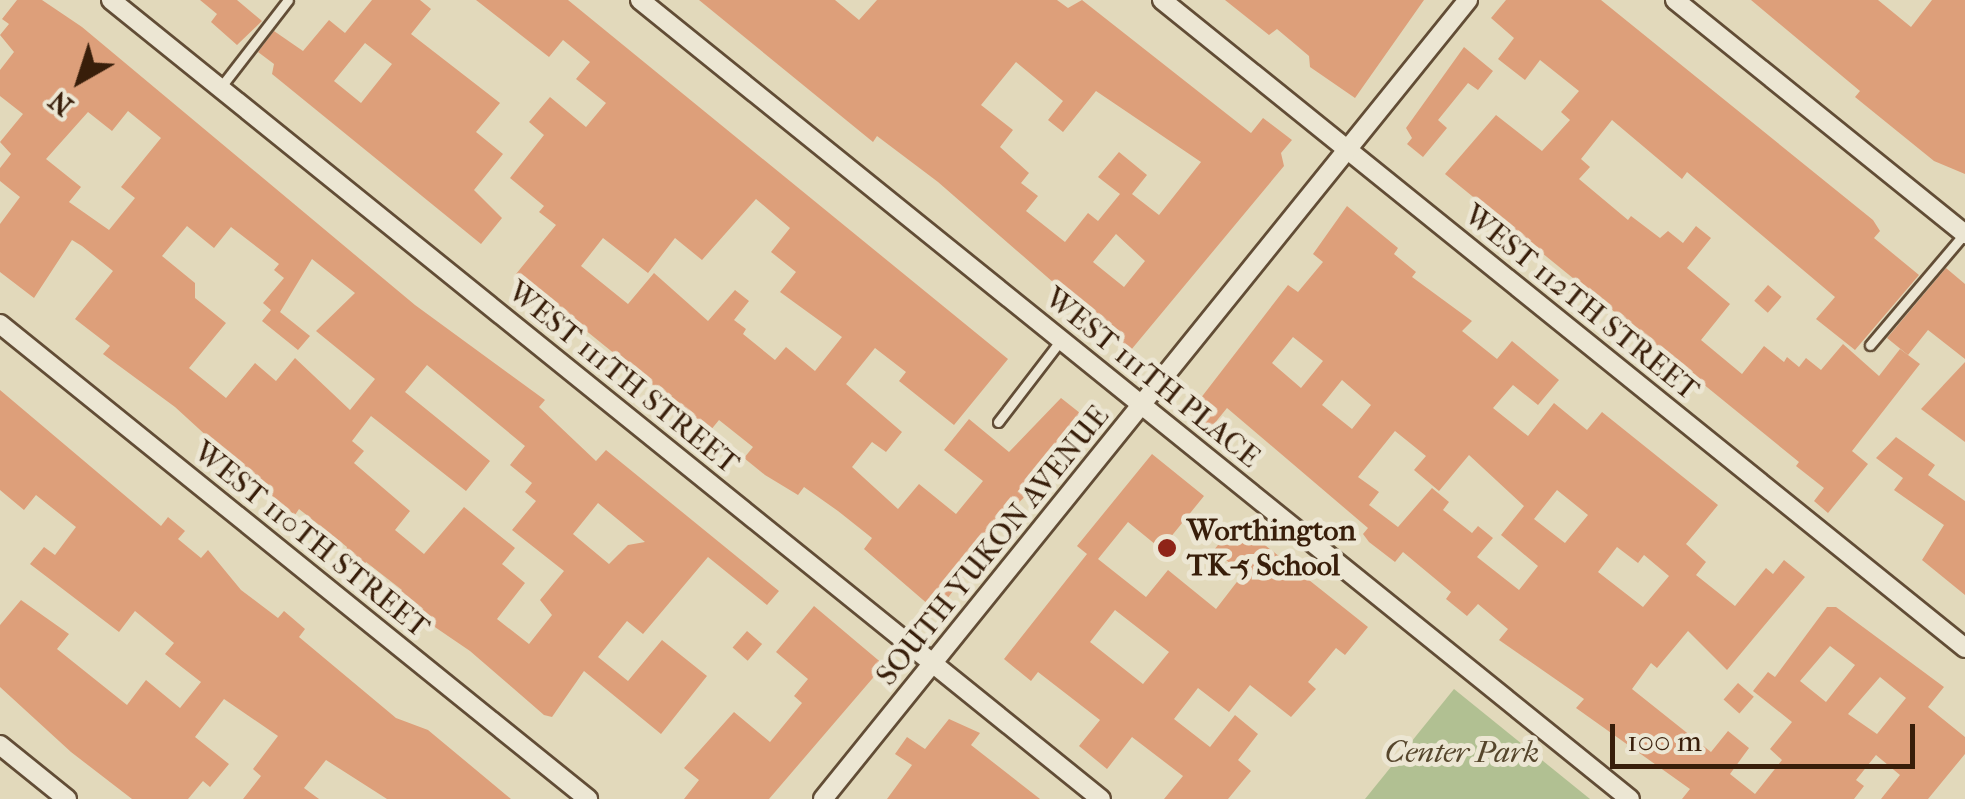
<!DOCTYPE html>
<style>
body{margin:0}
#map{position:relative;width:1965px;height:799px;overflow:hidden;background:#e2d9bb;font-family:"IM FELL French Canon",serif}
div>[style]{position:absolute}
.green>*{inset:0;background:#b1c092}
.building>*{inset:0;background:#dd9f7a;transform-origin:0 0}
.roads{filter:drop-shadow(2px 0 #624d36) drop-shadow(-2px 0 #624d36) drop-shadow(0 2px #624d36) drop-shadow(0 -2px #624d36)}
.service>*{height:9px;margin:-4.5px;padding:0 4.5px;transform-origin:4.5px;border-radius:4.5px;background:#ece6d3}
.minor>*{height:18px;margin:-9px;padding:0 9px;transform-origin:9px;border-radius:9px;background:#ece6d3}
.dots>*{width:28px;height:28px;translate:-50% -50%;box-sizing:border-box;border:5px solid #ece6d3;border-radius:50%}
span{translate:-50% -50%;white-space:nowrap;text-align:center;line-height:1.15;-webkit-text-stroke:10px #ece6d3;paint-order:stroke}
.street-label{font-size:30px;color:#381e0a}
.poi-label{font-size:30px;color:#381e0a;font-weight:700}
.left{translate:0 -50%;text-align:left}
.park-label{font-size:30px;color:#56462c;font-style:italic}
.north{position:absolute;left:30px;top:30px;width:100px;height:100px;-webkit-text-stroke:8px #ece6d3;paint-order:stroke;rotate:219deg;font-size:28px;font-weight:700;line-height:40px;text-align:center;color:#381e0a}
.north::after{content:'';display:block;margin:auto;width:35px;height:45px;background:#381e0a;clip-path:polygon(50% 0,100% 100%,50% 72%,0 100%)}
.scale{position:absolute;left:1610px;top:724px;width:305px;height:45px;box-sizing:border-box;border:5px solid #381e0a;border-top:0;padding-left:12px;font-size:30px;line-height:35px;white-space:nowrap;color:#381e0a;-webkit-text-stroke:8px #ece6d3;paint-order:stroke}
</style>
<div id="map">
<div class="green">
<i style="clip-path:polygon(1454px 689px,1590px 799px,1365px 799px)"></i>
</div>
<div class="building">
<i style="clip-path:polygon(evenodd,17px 0,42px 0,82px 27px,415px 305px,545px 400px,539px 407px,596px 461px,606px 450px,779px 591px,767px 605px,708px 557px,643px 634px,627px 621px,598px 657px,628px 681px,662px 640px,707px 676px,661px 734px,584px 671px,552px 717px,544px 715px,470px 651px,404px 606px,397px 597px,402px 590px,366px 562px,361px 569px,345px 556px,347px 547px,299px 509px,295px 515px,281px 504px,175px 407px,103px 354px,110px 346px,75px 319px,113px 271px,82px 246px,72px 240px,34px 298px,0 272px,0 224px,20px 197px,0 181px,0 168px,11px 154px,0 142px,23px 114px,0 96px,0 70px,14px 52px,0 35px,9px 24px,2px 19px,17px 0,128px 111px,161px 138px,121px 187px,135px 198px,109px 230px,69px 202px,81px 187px,46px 159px,88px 112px,112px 131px,128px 111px,17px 0,187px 226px,214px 248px,231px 227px,279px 264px,274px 270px,284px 278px,263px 303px,271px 310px,262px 321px,298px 350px,310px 336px,280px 312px,312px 259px,355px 293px,316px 331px,375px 379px,350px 410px,295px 358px,276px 381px,255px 363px,226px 398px,189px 368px,226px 323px,195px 298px,195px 283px,162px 256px,187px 226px,17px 0,427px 365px,525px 446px,510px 465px,532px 483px,525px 492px,536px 501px,512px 530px,564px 571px,540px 600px,552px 615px,529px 644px,497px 619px,525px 583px,502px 564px,515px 548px,464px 507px,424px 554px,395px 530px,410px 511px,354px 463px,364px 451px,352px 441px,371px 416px,466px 491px,490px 461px,405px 392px,427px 365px,17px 0,598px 503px,645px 542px,628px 545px,609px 564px,573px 534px,598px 503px)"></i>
<i style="clip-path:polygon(200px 0,237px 0,262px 21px,237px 45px,211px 22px,217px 14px)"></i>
<i style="clip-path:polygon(evenodd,372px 0,420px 0,431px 9px,411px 34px,500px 103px,476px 132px,503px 154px,474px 190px,502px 218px,481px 244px,272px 74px,274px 64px,258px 52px,274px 31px,303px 51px,329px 20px,345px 33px,372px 0,365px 43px,392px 64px,361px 103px,334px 81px,365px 43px)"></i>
<i style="clip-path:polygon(evenodd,476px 0,568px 0,1008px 359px,954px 425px,899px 381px,906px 372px,875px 348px,846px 384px,902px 432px,886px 452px,872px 442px,852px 467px,898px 509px,919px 484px,956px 514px,983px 481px,944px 450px,969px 419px,1009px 452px,1061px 398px,1085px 417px,1078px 425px,1083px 429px,1044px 477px,975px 547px,982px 553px,937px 612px,864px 549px,872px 538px,838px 511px,804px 487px,798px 495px,765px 475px,744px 458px,753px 447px,719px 420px,710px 431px,516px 274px,556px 225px,539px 212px,544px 206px,510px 178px,544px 135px,529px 122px,550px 97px,586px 127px,606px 103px,576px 79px,590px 62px,563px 40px,549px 57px,476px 0,756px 199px,790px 228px,771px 252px,796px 272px,780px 292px,842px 337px,815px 371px,786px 347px,775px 360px,743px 334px,746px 329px,734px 320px,749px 301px,735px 290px,708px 321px,654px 273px,628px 304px,581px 266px,603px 238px,648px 273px,675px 238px,702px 260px,756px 199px)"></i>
<i style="clip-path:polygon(evenodd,699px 0,835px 0,859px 20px,877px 0,1057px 0,1068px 8px,1082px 0,1251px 133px,1263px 118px,1292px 140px,1281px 153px,1284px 166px,1131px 350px,938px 182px,877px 136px,873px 142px,699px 0,1016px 62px,1063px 101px,1048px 120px,1063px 132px,1096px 91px,1201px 162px,1159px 215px,1132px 194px,1147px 175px,1119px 152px,1098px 177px,1120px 194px,1098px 221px,1088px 213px,1065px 242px,1026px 211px,1038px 196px,1021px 183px,1029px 173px,1000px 147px,1013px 130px,981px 105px,1016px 62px,699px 0,1116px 234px,1145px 261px,1124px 287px,1093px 262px,1116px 234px)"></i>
<i style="clip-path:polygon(1225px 0,1424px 0,1355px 98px,1310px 67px,1309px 56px,1277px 29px,1269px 35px)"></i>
<i style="clip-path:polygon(1506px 0,1601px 0,1873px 220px,1880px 231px,1874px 238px,1919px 275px,1855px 350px,1816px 319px,1835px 297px,1687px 172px,1682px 179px,1612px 120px,1581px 159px,1590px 167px,1579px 179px,1628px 220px,1631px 216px,1660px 238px,1668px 231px,1683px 243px,1696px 226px,1711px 238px,1687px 268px,1730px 304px,1701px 340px,1742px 374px,1764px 346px,1784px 362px,1787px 357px,1799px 367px,1806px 358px,1821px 370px,1843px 344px,1879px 376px,1900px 349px,1920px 364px,1852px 451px,1868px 464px,1828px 513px,1814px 501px,1824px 488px,1796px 466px,1799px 462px,1445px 174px,1496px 115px,1542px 151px,1570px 120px,1561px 112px,1579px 91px,1540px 60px,1525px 80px,1498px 59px,1514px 38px,1491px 18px)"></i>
<i style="clip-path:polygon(1751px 0,1878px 0,1911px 27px,1932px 0,1965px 0,1965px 174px,1934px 161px,1855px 97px,1860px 91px)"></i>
<i style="clip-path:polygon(1464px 47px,1493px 71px,1478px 90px,1468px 83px,1438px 120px,1447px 128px,1423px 157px,1407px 144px,1412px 138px,1406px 128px)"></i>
<i style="clip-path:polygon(evenodd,1347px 206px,1398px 248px,1394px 254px,1416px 272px,1412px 277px,1472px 321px,1462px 331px,1497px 359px,1512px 341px,1559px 380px,1538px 405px,1513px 385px,1493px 408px,1528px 436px,1554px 403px,1587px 430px,1602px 412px,1718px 505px,1686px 544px,1706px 562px,1696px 575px,1735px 606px,1766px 568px,1773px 574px,1784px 560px,1805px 577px,1727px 670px,1688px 631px,1657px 668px,1651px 663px,1632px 689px,1711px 752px,1728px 731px,1749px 748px,1730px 774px,1755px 794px,1782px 760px,1770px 749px,1792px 722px,1753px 691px,1768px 672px,1775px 677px,1827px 607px,1836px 607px,1944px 687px,1928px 707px,1965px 737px,1965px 754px,1928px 799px,1881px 799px,1900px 775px,1876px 755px,1856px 780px,1864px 786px,1854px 799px,1682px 799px,1690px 789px,1576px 708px,1584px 699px,1499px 640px,1508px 629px,1478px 604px,1467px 616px,1446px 599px,1451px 592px,1403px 552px,1395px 562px,1369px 542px,1363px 534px,1368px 528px,1227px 408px,1210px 429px,1190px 412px,1288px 285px,1298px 292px,1323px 262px,1313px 254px,1347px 206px,1293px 337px,1323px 361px,1301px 388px,1272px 363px,1293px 337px,1347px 206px,1342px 380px,1371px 405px,1352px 429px,1322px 405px,1342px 380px,1347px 206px,1395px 431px,1426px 456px,1414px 470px,1439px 491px,1469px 455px,1524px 506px,1501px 535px,1538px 566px,1519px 590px,1477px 557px,1493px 538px,1478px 526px,1472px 533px,1443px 510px,1449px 502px,1432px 488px,1398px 527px,1369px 505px,1379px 492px,1358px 477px,1395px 431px,1347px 206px,1557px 490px,1588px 515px,1565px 543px,1534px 519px,1557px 490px,1347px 206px,1617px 547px,1638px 563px,1644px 555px,1669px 576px,1643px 607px,1598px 572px,1617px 547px,1347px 206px,1830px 646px,1855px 665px,1826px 702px,1800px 681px,1830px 646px,1347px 206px,1880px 677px,1906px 698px,1877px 734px,1848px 714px,1880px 677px)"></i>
<i style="clip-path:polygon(1946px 268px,1965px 284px,1965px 359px,1928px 330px,1908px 355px,1887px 338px)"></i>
<i style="left:1768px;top:285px;width:18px;height:21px;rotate:41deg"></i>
<i style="clip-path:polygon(1965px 362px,1965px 442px,1921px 409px)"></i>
<i style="clip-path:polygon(0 390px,161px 526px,168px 517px,185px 531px,178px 539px,201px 558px,208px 550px,241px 590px,278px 618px,284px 611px,305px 629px,299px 637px,396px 718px,428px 730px,511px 799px,387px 799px,326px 760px,304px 788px,319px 799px,243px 799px,261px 776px,253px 769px,278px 736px,224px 699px,195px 737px,229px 764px,210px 787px,203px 781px,188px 799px,132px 799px,71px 752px,0 687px,0 625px,21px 600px,69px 634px,57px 649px,127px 705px,146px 680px,180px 708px,201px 682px,165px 654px,174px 643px,135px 611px,119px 632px,30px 564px,44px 547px,55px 555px,76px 527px,36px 495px,24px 510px,0 490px)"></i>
<i style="clip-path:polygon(1896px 437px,1935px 465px,1928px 475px,1965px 501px,1965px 595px,1922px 560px,1944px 525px,1894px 490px,1903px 478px,1876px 458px)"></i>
<i style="clip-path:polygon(evenodd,1152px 454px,1204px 496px,1161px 549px,1128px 522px,1098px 559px,1146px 597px,1168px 570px,1216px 609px,1243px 574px,1214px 550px,1236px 522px,1368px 627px,1345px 655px,1336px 648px,1308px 682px,1316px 689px,1291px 717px,1250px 685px,1229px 712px,1198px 688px,1174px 719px,1210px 747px,1235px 715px,1258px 734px,1238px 760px,1251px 771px,1228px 799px,1164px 799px,1183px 776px,1132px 737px,1107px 769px,1079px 746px,1100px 720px,1038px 672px,1031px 681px,1004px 659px,1087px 554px,1077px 546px,1152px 454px,1115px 610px,1169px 652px,1143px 684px,1090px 642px,1115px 610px)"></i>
<i style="clip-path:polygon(814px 606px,884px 665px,769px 799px,684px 799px,699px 780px,684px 768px,734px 712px,770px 742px,802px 703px,794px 696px,808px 679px,776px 652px)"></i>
<i style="left:747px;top:631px;width:20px;height:22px;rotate:41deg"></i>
<i style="left:1738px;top:683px;width:21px;height:22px;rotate:41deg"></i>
<i style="clip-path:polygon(949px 719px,980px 733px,971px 745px,1040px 799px,887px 799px,912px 765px,895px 754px,907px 737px,925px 749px)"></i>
</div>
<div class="roads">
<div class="service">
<i style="left:220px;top:88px;width:111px;rotate:-52.3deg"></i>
<i style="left:1870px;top:345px;width:145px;rotate:-49.7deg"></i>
<i style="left:998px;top:422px;width:103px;rotate:-52.5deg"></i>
</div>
<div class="minor">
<i style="left:111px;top:0;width:1272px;rotate:38.91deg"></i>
<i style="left:640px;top:0;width:1272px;rotate:38.91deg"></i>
<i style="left:1162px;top:0;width:1032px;rotate:38.9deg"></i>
<i style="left:1675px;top:0;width:373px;rotate:38.9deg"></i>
<i style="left:0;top:324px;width:756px;rotate:38.93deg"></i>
<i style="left:0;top:745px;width:86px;rotate:38.9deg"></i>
<i style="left:823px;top:799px;width:1027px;rotate:-51.09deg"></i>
</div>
</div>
<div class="dots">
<i style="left:1167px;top:548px;background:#8f2418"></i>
</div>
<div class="street-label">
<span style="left:1581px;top:303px;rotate:39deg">WEST 112TH STREET</span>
<span style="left:623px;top:378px;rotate:39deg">WEST 111TH STREET</span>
<span style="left:1152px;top:378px;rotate:39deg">WEST 111TH PLACE</span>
<span style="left:311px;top:540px;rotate:39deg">WEST 110TH STREET</span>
<span style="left:993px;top:546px;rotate:-51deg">SOUTH YUKON AVENUE</span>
</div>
<div class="poi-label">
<span class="left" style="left:1187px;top:548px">Worthington<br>TK-5 School</span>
</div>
<div class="park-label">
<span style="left:1462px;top:753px">Center Park</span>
</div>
<div class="north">N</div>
<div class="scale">100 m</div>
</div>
